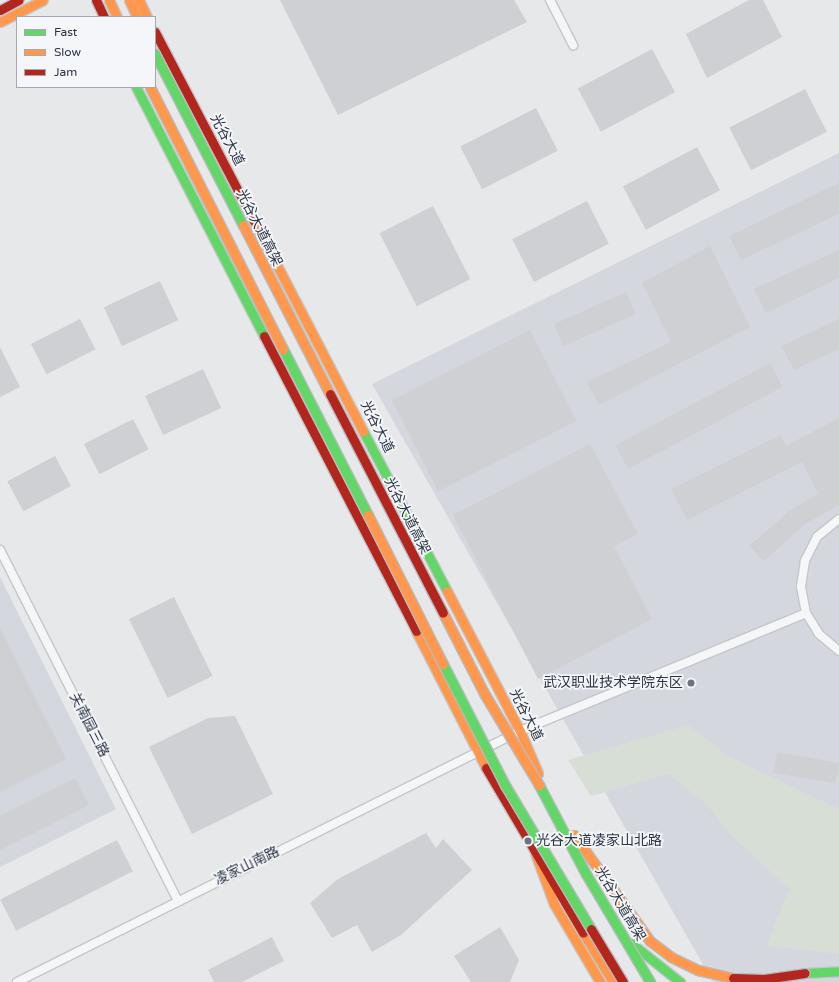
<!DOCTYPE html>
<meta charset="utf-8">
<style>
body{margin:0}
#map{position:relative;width:839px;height:982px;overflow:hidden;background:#e6e8ea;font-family:"Varela Round","Noto Sans SC",sans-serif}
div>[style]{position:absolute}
.built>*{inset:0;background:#d4d7dd}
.green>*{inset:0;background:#d6ded6}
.building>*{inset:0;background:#ced0d3;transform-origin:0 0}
.roads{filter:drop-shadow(1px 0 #c4c6c8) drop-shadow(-1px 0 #c4c6c8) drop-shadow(0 1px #c4c6c8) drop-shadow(0 -1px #c4c6c8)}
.street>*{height:8px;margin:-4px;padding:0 4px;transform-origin:4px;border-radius:4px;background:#f5f6f7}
.fast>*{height:9px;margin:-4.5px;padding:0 4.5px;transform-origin:4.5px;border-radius:4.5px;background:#63d668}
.slow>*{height:9px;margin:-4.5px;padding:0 4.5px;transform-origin:4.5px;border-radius:4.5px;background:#ff974d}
.jam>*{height:9px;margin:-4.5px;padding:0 4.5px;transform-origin:4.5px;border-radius:4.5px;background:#b3261e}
.bridges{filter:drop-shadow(1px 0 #b8bbbf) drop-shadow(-1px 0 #b8bbbf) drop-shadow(0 1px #b8bbbf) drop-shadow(0 -1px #b8bbbf)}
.fast-bridge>*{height:9px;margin:-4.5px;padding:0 4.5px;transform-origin:4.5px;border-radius:4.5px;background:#63d668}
.slow-bridge>*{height:9px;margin:-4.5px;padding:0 4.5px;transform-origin:4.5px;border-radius:4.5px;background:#ff974d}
.jam-bridge>*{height:9px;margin:-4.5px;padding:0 4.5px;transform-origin:4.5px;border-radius:4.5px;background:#b3261e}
.dots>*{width:11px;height:11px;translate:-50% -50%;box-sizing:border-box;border:2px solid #f4f6f9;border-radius:50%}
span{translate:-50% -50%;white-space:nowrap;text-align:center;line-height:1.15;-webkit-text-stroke:3.5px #f4f6f9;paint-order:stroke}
.street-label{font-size:14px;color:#2b3445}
.poi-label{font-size:14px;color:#2b3445}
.right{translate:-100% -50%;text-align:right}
.left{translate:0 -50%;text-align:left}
.legend{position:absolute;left:16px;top:16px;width:140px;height:72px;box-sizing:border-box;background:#f4f6f9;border:1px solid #a4a8b1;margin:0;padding:5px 7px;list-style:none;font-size:12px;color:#2b3445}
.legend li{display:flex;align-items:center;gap:8px;height:20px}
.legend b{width:20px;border:1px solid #a4a8b1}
</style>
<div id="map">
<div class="built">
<i style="clip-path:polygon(839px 153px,839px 982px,713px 982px,372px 384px)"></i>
<i style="clip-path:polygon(0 577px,116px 809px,0 867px)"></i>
</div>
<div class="green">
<i style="clip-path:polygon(688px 725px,728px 756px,839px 809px,839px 954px,766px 946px,789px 889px,731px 835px,706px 804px,669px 774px,591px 796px,568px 760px)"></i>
</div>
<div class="building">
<i style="clip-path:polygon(280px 0,514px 0,527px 22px,338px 115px)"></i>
<i style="clip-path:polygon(749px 0,763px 0,782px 37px,707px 78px,686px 34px)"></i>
<i style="left:652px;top:49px;width:49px;height:84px;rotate:62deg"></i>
<i style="left:805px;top:89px;width:48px;height:85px;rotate:63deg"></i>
<i style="left:536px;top:108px;width:48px;height:85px;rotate:63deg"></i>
<i style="left:697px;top:147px;width:49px;height:84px;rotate:62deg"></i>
<i style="clip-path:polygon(839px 183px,839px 214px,741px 260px,729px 236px)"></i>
<i style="left:587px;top:201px;width:48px;height:84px;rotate:63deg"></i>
<i style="left:433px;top:206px;width:82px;height:60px;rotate:63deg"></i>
<i style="clip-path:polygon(710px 246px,750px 327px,599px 405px,587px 382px,671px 342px,642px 283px)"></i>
<i style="clip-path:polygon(839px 250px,839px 278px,766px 313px,754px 289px)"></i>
<i style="left:160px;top:281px;width:43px;height:62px;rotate:65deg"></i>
<i style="left:626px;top:292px;width:24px;height:79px;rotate:66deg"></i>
<i style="left:80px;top:319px;width:34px;height:55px;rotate:63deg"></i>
<i style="clip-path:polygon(839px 319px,839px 349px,794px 370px,781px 346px)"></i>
<i style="left:530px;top:330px;width:102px;height:155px;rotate:63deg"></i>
<i style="clip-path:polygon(0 347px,20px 387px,0 397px)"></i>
<i style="left:770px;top:363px;width:27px;height:175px;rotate:62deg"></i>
<i style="left:203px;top:369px;width:43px;height:64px;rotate:65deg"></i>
<i style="clip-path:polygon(839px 418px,839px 505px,804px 525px,764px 561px,749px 546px,789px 511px,818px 494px,802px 462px,687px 520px,671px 489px,780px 435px,786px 446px)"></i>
<i style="left:133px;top:419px;width:34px;height:55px;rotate:63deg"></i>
<i style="clip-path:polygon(590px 444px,638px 534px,614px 546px,652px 619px,538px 679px,453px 515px)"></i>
<i style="left:55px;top:456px;width:34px;height:54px;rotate:62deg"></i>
<i style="left:174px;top:597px;width:88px;height:50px;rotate:64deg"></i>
<i style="clip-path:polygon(0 628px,66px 759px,0 792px)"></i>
<i style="clip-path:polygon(235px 716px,273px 794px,192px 834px,149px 747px,208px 718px)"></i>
<i style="left:777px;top:752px;width:63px;height:21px;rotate:10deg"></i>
<i style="clip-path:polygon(75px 778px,89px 805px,0 850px,0 816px)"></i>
<i style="clip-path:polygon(426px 833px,436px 848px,443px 839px,472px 870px,401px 935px,372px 952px,357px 925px,332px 938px,310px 903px,338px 879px)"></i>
<i style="left:117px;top:840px;width:35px;height:131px;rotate:63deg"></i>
<i style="clip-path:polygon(500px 927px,519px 960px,510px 982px,471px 982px,454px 956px)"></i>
<i style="clip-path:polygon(272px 937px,284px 961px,242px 982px,214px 982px,208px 970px)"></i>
</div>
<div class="roads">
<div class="street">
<i style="left:550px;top:0;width:51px;rotate:62.9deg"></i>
<i style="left:839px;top:519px;width:28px;rotate:141deg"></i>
<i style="left:817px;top:537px;width:27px;rotate:117deg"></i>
<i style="left:805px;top:561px;width:26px;rotate:99deg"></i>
<i style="left:801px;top:587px;width:26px;rotate:79deg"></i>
<i style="left:806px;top:613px;width:25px;rotate:58deg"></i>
<i style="left:819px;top:634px;width:26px;rotate:40deg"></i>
<i style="left:0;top:550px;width:394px;rotate:63.1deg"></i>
<i style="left:17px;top:982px;width:562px;rotate:-26.52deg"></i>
<i style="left:520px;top:731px;width:309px;rotate:-22.4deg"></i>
</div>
<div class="fast">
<i style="left:136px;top:87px;width:280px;rotate:62.8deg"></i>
<i style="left:363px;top:431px;width:181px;rotate:62.3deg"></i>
<i style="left:631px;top:943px;width:63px;rotate:38.5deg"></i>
<i style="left:805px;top:973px;width:34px;rotate:-3deg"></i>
</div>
<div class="slow">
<i style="left:109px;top:0;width:19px;rotate:65deg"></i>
<i style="left:129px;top:0;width:19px;rotate:65deg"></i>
<i style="left:139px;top:0;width:19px;rotate:65deg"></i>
<i style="left:0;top:22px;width:48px;rotate:-27.1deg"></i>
<i style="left:254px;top:221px;width:237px;rotate:62.6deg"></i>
<i style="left:447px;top:591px;width:158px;rotate:62.5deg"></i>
<i style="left:520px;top:731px;width:46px;rotate:66.8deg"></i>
<i style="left:416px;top:631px;width:154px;rotate:62.9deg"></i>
<i style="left:535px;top:853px;width:54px;rotate:69.6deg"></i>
<i style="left:554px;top:904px;width:91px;rotate:59.5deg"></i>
<i style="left:583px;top:933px;width:57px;rotate:58.5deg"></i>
</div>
<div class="jam">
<i style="left:96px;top:0;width:19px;rotate:65deg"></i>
<i style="left:0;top:10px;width:21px;rotate:-28deg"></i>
<i style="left:155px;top:32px;width:213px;rotate:62.4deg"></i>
<i style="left:264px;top:336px;width:332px;rotate:62.7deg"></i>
<i style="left:486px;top:768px;width:191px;rotate:59.5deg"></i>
</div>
</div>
<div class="bridges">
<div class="fast-bridge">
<i style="left:155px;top:54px;width:192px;rotate:62.8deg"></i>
<i style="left:283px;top:349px;width:186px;rotate:62.9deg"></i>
<i style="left:443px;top:664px;width:136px;rotate:62.9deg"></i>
<i style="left:505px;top:785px;width:168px;rotate:59.2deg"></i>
<i style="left:539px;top:785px;width:101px;rotate:62.2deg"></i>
<i style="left:586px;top:874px;width:126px;rotate:59.3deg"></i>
</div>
<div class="slow-bridge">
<i style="left:150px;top:87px;width:294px;rotate:63.1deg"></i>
<i style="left:243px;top:225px;width:190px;rotate:62.8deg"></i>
<i style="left:368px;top:515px;width:167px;rotate:63.3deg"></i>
<i style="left:443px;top:613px;width:92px;rotate:62.9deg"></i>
<i style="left:485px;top:695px;width:105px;rotate:59deg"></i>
<i style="left:574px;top:835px;width:130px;rotate:54.4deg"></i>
<i style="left:650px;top:941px;width:26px;rotate:37deg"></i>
<i style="left:671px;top:957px;width:30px;rotate:26deg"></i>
<i style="left:698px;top:970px;width:36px;rotate:13deg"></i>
</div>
<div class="jam-bridge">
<i style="left:330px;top:394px;width:246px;rotate:62.7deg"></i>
<i style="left:591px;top:929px;width:62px;rotate:58.9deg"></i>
<i style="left:733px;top:978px;width:31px;rotate:2deg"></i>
<i style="left:764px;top:979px;width:41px;rotate:-8.3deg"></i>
</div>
</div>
<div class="dots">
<i style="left:691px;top:683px;background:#6c737f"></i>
<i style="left:528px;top:841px;background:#6c737f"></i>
</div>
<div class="street-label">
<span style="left:227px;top:140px;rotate:62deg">光谷大道</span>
<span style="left:259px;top:228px;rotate:63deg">光谷大道高架</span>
<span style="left:377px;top:427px;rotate:63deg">光谷大道</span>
<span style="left:407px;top:516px;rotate:63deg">光谷大道高架</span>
<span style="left:526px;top:715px;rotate:63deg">光谷大道</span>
<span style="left:89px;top:725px;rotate:63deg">关南园三路</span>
<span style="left:247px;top:866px;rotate:-26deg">凌家山南路</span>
<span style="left:620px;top:904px;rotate:59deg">光谷大道高架</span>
</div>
<div class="poi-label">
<span class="right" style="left:683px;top:683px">武汉职业技术学院东区</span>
<span class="left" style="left:536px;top:841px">光谷大道凌家山北路</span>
</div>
<ul class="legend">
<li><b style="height:5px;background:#63d668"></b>Fast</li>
<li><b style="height:5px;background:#ff974d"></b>Slow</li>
<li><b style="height:5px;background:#b3261e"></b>Jam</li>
</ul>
</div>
